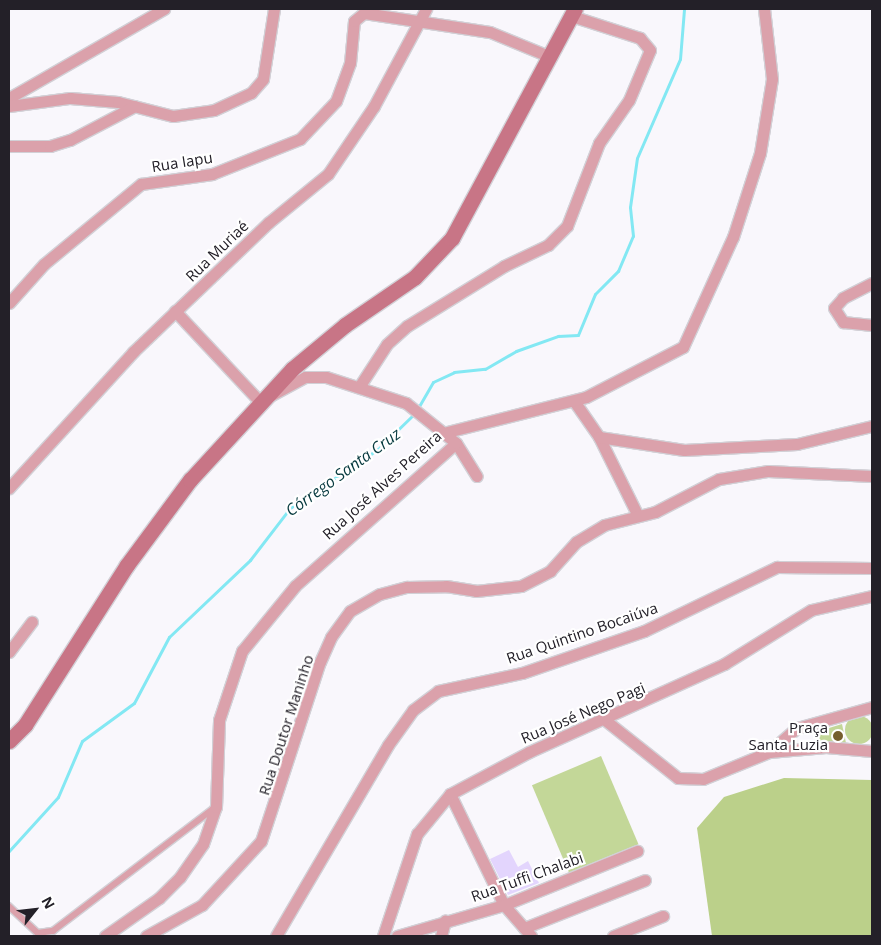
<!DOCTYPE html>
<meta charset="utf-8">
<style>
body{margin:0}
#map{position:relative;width:881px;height:945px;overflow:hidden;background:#f9f7fc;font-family:"Open Sans",sans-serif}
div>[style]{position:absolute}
.green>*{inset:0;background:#c3d798;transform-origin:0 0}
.round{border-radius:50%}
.forest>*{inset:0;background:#bbd08a}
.stream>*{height:3px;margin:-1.5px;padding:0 1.5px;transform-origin:1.5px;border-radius:1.5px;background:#83e8f3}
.building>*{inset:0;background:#e3d5fd}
.roads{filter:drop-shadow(1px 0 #d2d0d6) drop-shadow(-1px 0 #d2d0d6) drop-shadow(0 1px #d2d0d6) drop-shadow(0 -1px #d2d0d6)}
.lane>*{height:5.5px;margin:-2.75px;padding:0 2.75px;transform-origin:2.75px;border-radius:2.75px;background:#dba1ab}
.street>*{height:11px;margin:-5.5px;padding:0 5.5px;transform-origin:5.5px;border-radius:5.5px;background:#dba1ab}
.secondary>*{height:15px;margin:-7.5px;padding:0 7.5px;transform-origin:7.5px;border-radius:7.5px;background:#c87586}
.dots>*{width:14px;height:14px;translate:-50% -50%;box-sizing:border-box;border:2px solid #fff;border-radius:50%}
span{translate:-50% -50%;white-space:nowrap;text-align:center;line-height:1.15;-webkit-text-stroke:4.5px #fff;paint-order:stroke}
.street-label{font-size:15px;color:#232028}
.poi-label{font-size:15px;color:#232028}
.right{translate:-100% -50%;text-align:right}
.water-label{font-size:16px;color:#06393e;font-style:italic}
.frame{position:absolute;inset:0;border:10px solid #232028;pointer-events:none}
.north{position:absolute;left:10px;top:885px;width:50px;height:50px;-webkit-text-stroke:4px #fff;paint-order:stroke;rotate:61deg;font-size:14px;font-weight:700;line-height:20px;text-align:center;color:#232028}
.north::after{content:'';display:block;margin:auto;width:18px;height:22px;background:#232028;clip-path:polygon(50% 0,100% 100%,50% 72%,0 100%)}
</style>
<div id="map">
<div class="green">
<i class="round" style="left:845px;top:716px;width:28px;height:28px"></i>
<i style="clip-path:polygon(842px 724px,846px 743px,821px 746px,816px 732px)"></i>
<i style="left:601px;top:756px;width:96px;height:75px;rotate:67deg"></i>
</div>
<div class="forest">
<i style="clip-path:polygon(784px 778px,872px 780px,872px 936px,712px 936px,697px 828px,724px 797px)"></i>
</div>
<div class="stream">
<i style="left:418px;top:408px;width:30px;rotate:-60deg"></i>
<i style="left:433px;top:382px;width:23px;rotate:-25deg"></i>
<i style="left:454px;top:372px;width:31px;rotate:-6deg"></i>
<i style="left:485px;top:369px;width:36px;rotate:-30deg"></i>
<i style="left:516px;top:351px;width:45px;rotate:-19.7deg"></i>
<i style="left:558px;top:336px;width:20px;rotate:-3deg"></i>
<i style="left:578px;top:335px;width:44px;rotate:-67.5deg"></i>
<i style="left:595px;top:294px;width:33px;rotate:-45deg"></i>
<i style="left:618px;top:271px;width:38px;rotate:-67deg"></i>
<i style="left:633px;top:236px;width:29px;rotate:-96deg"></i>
<i style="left:630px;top:207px;width:49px;rotate:-81.9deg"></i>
<i style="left:637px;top:158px;width:108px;rotate:-66.5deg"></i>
<i style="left:680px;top:59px;width:50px;rotate:-85.4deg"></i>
<i style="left:9px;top:851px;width:73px;rotate:-47.8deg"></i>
<i style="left:58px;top:797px;width:61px;rotate:-66.8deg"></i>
<i style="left:82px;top:741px;width:64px;rotate:-36.2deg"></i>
<i style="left:134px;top:703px;width:75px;rotate:-62.1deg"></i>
<i style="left:169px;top:637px;width:112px;rotate:-43.5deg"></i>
<i style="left:250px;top:560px;width:66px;rotate:-52.4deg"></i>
<i style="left:290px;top:508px;width:106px;rotate:-33.8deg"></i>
<i style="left:378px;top:449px;width:52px;rotate:-44.2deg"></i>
</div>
<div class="building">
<i style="clip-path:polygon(509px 850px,518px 867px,528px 861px,539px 883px,508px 895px,490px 859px)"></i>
</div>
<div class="roads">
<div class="lane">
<i style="left:9px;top:906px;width:40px;rotate:43deg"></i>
<i style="left:38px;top:933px;width:15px;rotate:-8deg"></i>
<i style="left:53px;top:931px;width:200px;rotate:-37.3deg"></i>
</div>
<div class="street">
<i style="left:9px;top:98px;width:179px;rotate:-29.9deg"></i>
<i style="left:9px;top:106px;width:62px;rotate:-7.5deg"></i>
<i style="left:70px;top:98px;width:48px;rotate:4.8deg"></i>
<i style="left:118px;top:102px;width:57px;rotate:14.3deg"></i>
<i style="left:173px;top:116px;width:41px;rotate:-8.3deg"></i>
<i style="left:214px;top:110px;width:41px;rotate:-24.7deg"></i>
<i style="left:251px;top:93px;width:18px;rotate:-49deg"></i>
<i style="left:263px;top:79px;width:71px;rotate:-81.1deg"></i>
<i style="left:9px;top:146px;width:41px"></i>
<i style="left:50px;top:146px;width:21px;rotate:-17deg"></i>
<i style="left:70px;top:140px;width:73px;rotate:-27.6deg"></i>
<i style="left:872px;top:283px;width:33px;rotate:153deg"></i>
<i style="left:843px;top:298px;width:13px;rotate:132deg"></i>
<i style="left:834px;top:308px;width:17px;rotate:57deg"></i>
<i style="left:843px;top:322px;width:29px;rotate:6deg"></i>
<i style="left:9px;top:303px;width:52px;rotate:-48.1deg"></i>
<i style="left:44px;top:264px;width:126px;rotate:-39.5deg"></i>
<i style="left:141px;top:184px;width:72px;rotate:-8deg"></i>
<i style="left:212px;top:174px;width:95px;rotate:-21.7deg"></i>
<i style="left:300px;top:139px;width:52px;rotate:-46.5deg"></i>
<i style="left:336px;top:101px;width:40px;rotate:-69.8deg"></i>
<i style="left:350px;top:63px;width:42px;rotate:-84.6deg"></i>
<i style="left:354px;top:21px;width:13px;rotate:-39deg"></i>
<i style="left:364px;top:13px;width:127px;rotate:8.6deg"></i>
<i style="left:490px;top:32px;width:66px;rotate:22.3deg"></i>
<i style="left:175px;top:311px;width:126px;rotate:46.9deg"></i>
<i style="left:359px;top:387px;width:51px;rotate:-56.9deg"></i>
<i style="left:387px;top:344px;width:27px;rotate:-42deg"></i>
<i style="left:407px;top:326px;width:114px;rotate:-31.7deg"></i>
<i style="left:504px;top:266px;width:49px;rotate:-25.5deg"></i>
<i style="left:548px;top:245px;width:27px;rotate:-45deg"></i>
<i style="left:567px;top:226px;width:89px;rotate:-68.9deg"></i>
<i style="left:599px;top:143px;width:52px;rotate:-55.1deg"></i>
<i style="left:629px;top:100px;width:54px;rotate:-67.2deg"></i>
<i style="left:650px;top:50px;width:16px;rotate:-130deg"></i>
<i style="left:640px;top:38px;width:71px;rotate:-162.1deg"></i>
<i style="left:574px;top:401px;width:44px;rotate:55.2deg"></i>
<i style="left:599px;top:437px;width:88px;rotate:63.7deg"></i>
<i style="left:447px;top:432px;width:143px;rotate:-14.1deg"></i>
<i style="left:586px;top:397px;width:109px;rotate:-27.3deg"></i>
<i style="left:683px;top:347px;width:121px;rotate:-65.6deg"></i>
<i style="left:733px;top:237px;width:88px;rotate:-72.2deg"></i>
<i style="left:760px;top:153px;width:75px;rotate:-80.8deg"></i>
<i style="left:772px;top:79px;width:70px;rotate:-96.5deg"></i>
<i style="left:599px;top:437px;width:86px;rotate:8.7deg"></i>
<i style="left:684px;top:450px;width:113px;rotate:-3deg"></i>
<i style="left:797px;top:444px;width:77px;rotate:-13.5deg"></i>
<i style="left:456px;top:443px;width:39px;rotate:58deg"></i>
<i style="left:9px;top:488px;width:184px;rotate:-47.6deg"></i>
<i style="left:133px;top:352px;width:187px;rotate:-43.7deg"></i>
<i style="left:268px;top:223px;width:77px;rotate:-39.2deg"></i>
<i style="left:328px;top:174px;width:82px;rotate:-55.9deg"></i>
<i style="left:374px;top:106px;width:110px;rotate:-61.8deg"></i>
<i style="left:9px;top:652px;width:38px;rotate:-53deg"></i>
<i style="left:605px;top:720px;width:93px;rotate:38.5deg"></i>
<i style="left:678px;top:778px;width:25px;rotate:2deg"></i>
<i style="left:703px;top:779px;width:71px;rotate:-22.2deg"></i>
<i style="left:769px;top:752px;width:57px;rotate:-5deg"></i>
<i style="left:826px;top:747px;width:46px;rotate:5deg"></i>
<i style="left:769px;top:752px;width:37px;rotate:-41deg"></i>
<i style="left:797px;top:728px;width:78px;rotate:-15.6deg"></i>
<i style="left:450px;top:794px;width:123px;rotate:64.1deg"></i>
<i style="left:504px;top:905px;width:41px;rotate:48.9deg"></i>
<i style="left:524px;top:928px;width:130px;rotate:-21.6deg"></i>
<i style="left:105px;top:936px;width:66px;rotate:-35.1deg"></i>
<i style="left:159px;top:898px;width:30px;rotate:-45deg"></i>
<i style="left:180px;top:877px;width:40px;rotate:-55.1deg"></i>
<i style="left:203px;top:844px;width:39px;rotate:-71deg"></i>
<i style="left:216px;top:807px;width:87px;rotate:-88deg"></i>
<i style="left:219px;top:720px;width:73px;rotate:-71.6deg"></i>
<i style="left:242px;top:651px;width:84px;rotate:-50.8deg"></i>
<i style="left:295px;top:586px;width:215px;rotate:-41.6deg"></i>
<i style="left:456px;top:443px;width:64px;rotate:-141.3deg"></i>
<i style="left:406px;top:403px;width:84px;rotate:-162deg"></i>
<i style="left:326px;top:377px;width:21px;rotate:180deg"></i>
<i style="left:305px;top:377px;width:42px;rotate:151.6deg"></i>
<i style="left:146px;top:936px;width:64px;rotate:-29deg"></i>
<i style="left:202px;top:905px;width:87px;rotate:-47.3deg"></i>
<i style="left:261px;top:841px;width:188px;rotate:-71.8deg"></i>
<i style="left:320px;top:662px;width:27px;rotate:-66deg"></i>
<i style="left:331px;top:637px;width:32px;rotate:-54deg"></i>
<i style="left:350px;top:611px;width:34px;rotate:-30deg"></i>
<i style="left:380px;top:594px;width:28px;rotate:-15deg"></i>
<i style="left:407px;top:587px;width:39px;rotate:-1deg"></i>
<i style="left:446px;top:586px;width:30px;rotate:9deg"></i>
<i style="left:476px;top:591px;width:45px;rotate:-6.3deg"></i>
<i style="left:521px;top:586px;width:33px;rotate:-27deg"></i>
<i style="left:550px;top:571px;width:39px;rotate:-48deg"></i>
<i style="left:576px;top:542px;width:33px;rotate:-31deg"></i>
<i style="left:604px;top:525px;width:53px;rotate:-14.3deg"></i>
<i style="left:655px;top:512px;width:72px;rotate:-27.3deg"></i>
<i style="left:719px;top:479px;width:50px;rotate:-9.3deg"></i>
<i style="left:768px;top:471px;width:104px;rotate:2.8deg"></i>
<i style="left:276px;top:936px;width:221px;rotate:-59.6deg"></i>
<i style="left:388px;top:745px;width:43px;rotate:-54.5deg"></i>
<i style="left:413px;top:710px;width:31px;rotate:-37deg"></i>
<i style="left:438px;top:691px;width:86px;rotate:-12.1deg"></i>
<i style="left:522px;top:673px;width:129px;rotate:-19deg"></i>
<i style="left:644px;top:631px;width:148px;rotate:-25.7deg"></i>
<i style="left:777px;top:567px;width:95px;rotate:0.6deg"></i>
<i style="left:383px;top:936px;width:108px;rotate:-71.6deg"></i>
<i style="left:417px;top:834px;width:52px;rotate:-50.5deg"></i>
<i style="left:450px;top:794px;width:89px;rotate:-28deg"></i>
<i style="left:529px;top:752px;width:214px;rotate:-24.3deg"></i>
<i style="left:724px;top:664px;width:102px;rotate:-31.8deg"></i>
<i style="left:811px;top:610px;width:63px;rotate:-12.9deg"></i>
<i style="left:397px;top:936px;width:111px;rotate:-16.2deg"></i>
<i style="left:504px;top:905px;width:144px;rotate:-22.1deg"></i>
<i style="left:441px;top:936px;width:16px;rotate:-75deg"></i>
<i style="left:613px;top:936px;width:54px;rotate:-21.8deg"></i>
</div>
<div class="secondary">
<i style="left:9px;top:741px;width:23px;rotate:-45deg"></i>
<i style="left:25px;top:725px;width:190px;rotate:-57.5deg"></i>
<i style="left:127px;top:565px;width:106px;rotate:-53.5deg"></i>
<i style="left:190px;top:480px;width:151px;rotate:-47.4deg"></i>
<i style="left:292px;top:369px;width:69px;rotate:-39.7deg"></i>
<i style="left:345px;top:325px;width:85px;rotate:-34.4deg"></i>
<i style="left:415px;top:277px;width:54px;rotate:-46.5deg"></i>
<i style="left:452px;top:238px;width:260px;rotate:-61.8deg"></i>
</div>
</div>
<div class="dots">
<i style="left:838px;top:736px;background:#755e2e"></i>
</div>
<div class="street-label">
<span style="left:182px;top:162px;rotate:-9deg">Rua Iapu</span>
<span style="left:217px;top:251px;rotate:-44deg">Rua Muriaé</span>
<span style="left:382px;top:485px;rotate:-42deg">Rua José Alves Pereira</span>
<span style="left:582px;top:633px;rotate:-19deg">Rua Quintino Bocaiúva</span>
<span style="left:583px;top:713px;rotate:-23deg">Rua José Nego Pagi</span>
<span style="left:286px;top:725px;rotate:-72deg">Rua Doutor Maninho</span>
<span style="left:527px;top:877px;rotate:-20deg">Rua Tuffi Chalabi</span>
</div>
<div class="poi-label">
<span class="right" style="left:828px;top:736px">Praça<br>Santa Luzia</span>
</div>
<div class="water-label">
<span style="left:343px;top:472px;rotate:-36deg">Córrego Santa Cruz</span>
</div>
<div class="frame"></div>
<div class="north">N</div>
</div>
